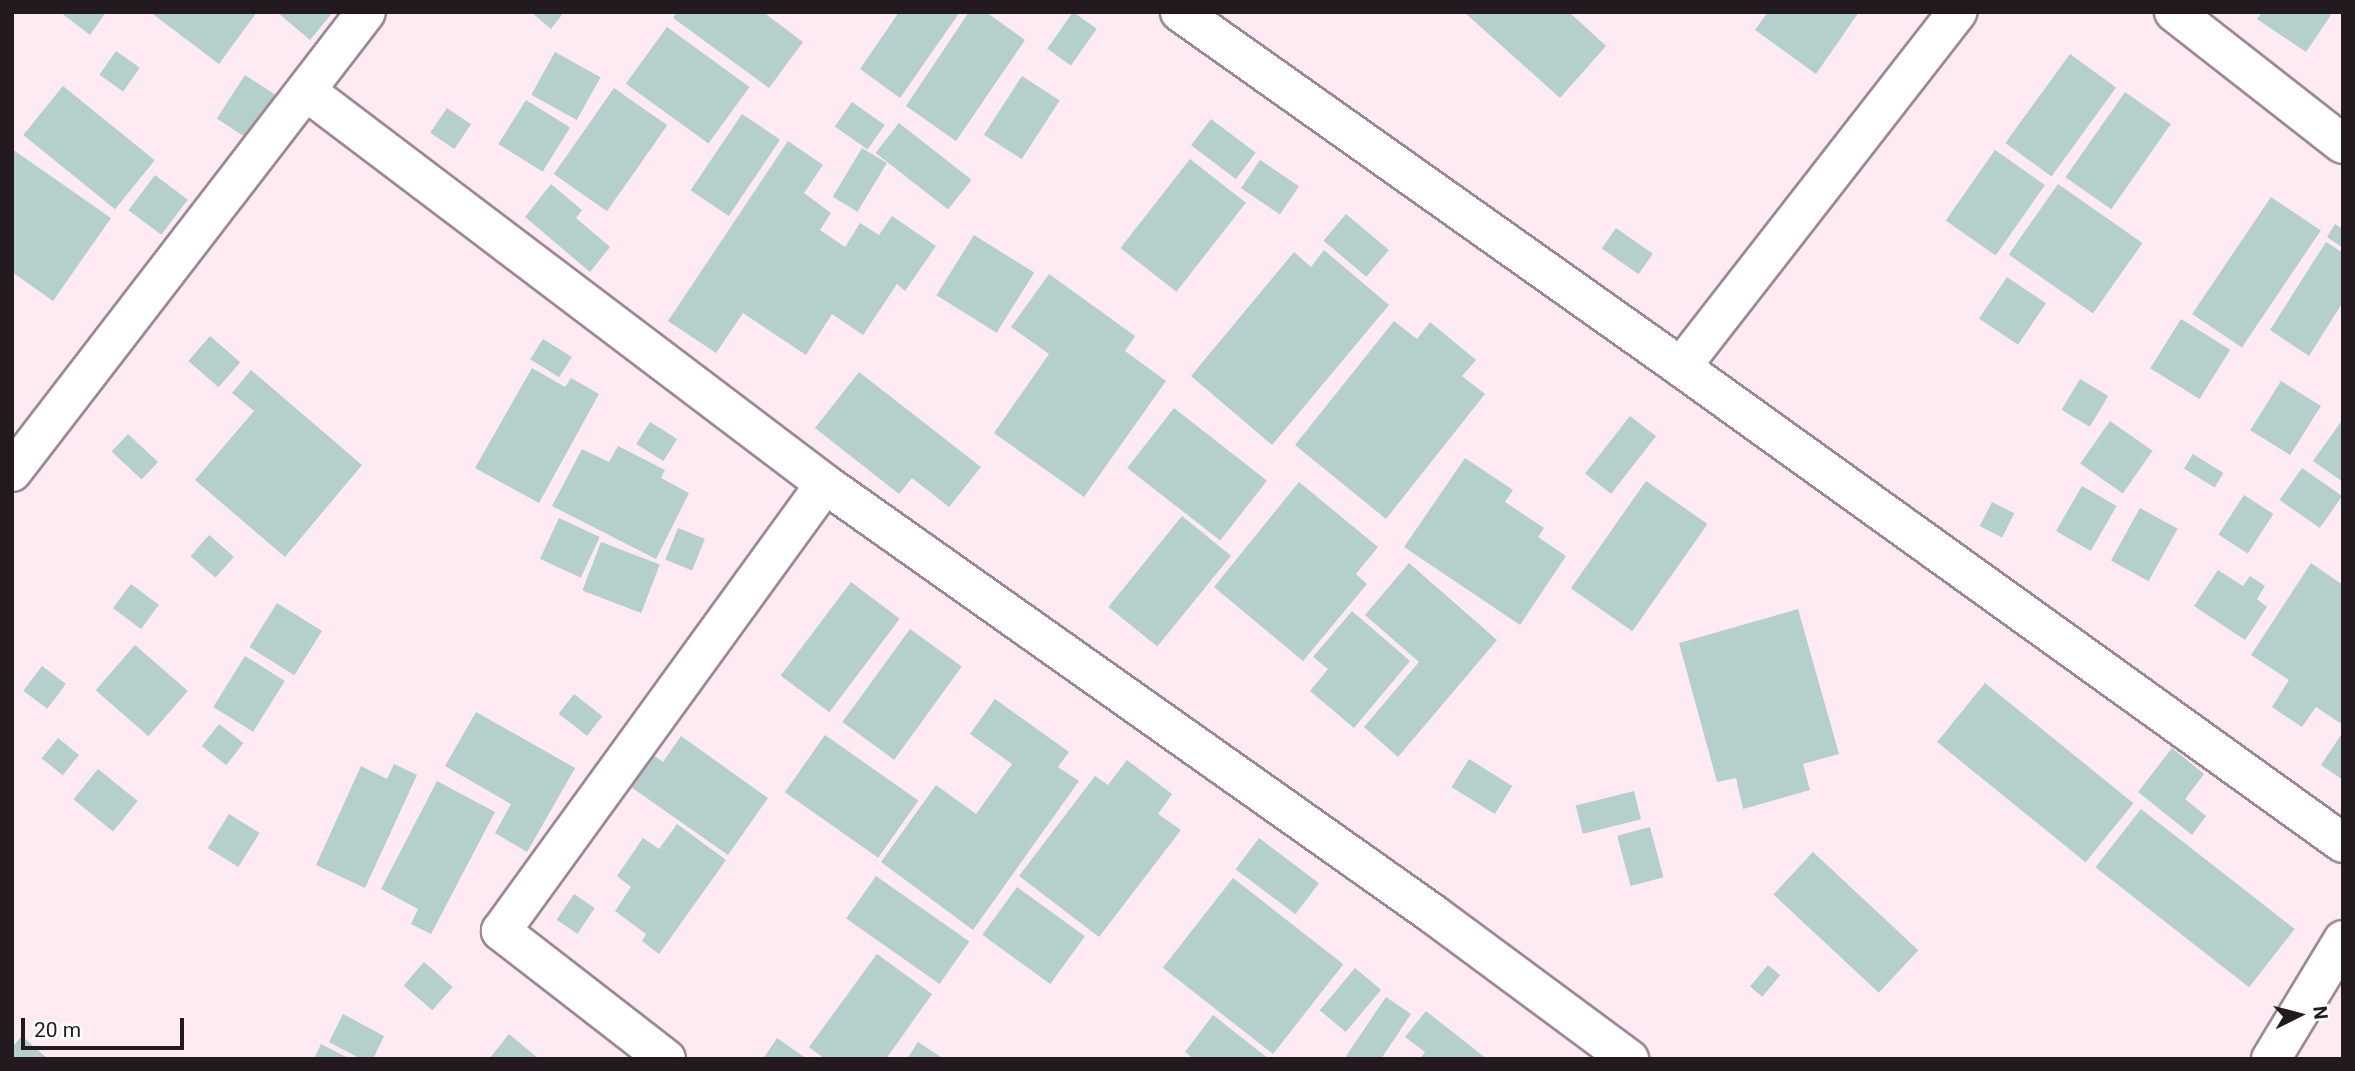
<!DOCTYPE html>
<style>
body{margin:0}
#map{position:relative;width:2355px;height:1071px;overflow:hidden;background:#fdeaf3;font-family:Roboto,sans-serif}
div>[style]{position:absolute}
.building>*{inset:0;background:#b5cfcc;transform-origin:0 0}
.roads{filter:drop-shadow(2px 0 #9d8893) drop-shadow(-2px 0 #9d8893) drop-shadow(0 2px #9d8893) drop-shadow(0 -2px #9d8893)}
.minor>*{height:38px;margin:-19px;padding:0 19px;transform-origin:19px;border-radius:19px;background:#fff}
span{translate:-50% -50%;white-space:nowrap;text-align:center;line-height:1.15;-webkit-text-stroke:6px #fdfdfd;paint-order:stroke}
.frame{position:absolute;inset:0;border:14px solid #221a1e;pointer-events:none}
.north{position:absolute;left:2264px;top:980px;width:70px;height:70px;-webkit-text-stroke:5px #fdfdfd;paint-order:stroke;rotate:84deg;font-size:19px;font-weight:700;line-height:28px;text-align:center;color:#221a1e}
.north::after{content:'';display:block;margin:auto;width:24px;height:32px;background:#221a1e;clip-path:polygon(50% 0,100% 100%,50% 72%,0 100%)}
.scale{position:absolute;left:21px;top:1018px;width:163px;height:32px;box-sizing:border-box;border:4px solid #221a1e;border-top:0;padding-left:9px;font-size:21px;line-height:24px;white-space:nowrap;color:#221a1e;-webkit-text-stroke:5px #fdfdfd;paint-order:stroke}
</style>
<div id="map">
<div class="building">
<i style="clip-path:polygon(60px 12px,106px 12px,90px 35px)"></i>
<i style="clip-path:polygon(150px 12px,257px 12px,219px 64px)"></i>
<i style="clip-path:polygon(277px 12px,333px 12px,310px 40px)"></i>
<i style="clip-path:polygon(531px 12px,564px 12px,551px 29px)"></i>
<i style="clip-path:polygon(677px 12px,763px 12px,803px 42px,769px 88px,673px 18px)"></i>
<i style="clip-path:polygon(899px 12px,960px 12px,900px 98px,860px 69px)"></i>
<i style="clip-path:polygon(969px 12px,986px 12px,1025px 40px,956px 141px,906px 106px)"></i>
<i style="left:1073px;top:12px;width:29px;height:45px;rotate:35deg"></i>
<i style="clip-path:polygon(1464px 12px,1569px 12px,1606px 46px,1560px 98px)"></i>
<i style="clip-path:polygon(1768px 12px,1859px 12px,1816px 74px,1755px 30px)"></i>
<i style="clip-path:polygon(2262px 12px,2327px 12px,2331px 15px,2306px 52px,2257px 19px)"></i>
<i style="left:667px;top:27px;width:102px;height:70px;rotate:36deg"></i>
<i style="left:116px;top:51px;width:29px;height:29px;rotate:35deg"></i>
<i style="left:555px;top:52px;width:52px;height:49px;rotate:29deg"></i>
<i style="left:2070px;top:54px;width:57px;height:110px;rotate:36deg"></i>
<i style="left:245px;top:75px;width:38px;height:52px;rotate:33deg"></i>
<i style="left:1022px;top:76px;width:45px;height:70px;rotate:33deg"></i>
<i style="left:63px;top:86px;width:118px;height:63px;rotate:39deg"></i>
<i style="left:614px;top:88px;width:65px;height:105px;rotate:35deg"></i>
<i style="left:2125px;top:92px;width:56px;height:104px;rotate:35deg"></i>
<i style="left:526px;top:100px;width:52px;height:52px;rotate:32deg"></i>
<i style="left:852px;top:102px;width:40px;height:30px;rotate:35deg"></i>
<i style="left:447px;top:108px;width:29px;height:30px;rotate:34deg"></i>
<i style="left:742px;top:114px;width:46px;height:92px;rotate:34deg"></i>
<i style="left:1211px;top:119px;width:56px;height:33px;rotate:37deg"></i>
<i style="left:899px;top:123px;width:92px;height:38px;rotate:38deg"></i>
<i style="clip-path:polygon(788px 141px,823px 165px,804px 193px,831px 213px,820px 230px,845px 247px,860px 223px,879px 235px,892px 216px,936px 246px,905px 291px,897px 284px,863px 335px,832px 314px,806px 355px,743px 313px,716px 353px,668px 321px)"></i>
<i style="left:862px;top:148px;width:29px;height:57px;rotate:31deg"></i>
<i style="clip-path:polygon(12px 149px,111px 218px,53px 301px,12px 272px)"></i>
<i style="left:1995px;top:150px;width:61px;height:86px;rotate:35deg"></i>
<i style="left:1190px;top:159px;width:71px;height:113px;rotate:38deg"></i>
<i style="left:1260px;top:160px;width:47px;height:34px;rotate:34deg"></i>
<i style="left:155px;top:175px;width:41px;height:44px;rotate:37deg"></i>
<i style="clip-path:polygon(551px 184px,582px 210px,576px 218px,610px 247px,590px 272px,525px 217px)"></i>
<i style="left:2058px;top:184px;width:103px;height:86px;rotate:35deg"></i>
<i style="left:2271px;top:197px;width:60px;height:141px;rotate:34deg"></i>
<i style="left:1346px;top:214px;width:56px;height:35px;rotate:40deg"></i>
<i style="clip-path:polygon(2335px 224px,2343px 229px,2343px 248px,2327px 237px)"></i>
<i style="left:1616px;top:228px;width:45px;height:25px;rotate:35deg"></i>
<i style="left:974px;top:235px;width:71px;height:71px;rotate:32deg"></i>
<i style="clip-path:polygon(2326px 242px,2343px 253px,2343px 302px,2309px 356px,2270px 330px)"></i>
<i style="clip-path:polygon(1324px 250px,1389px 305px,1272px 445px,1191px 376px,1294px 252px,1311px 267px)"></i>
<i style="clip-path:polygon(1049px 274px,1135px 336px,1125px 351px,1166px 381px,1084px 497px,994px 433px,1049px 354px,1011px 327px)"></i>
<i style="left:2007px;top:277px;width:47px;height:50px;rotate:34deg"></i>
<i style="left:2181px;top:319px;width:58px;height:58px;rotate:32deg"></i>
<i style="clip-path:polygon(1394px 321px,1417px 339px,1430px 322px,1476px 360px,1462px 376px,1485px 394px,1386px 519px,1295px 445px)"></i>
<i style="left:210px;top:336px;width:40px;height:33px;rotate:41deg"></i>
<i style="left:543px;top:339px;width:34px;height:24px;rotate:32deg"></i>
<i style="clip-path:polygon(532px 368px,565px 387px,571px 378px,599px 394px,539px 503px,475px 468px)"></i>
<i style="clip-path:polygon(251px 370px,362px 465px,285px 557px,195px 480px,254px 411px,232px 393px)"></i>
<i style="clip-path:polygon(859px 372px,981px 467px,949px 507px,912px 478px,899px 494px,815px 428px)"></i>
<i style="left:2080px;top:379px;width:33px;height:36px;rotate:31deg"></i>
<i style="left:2281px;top:381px;width:47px;height:58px;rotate:32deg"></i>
<i style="left:1174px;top:408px;width:118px;height:76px;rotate:38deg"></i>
<i style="left:1630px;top:416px;width:33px;height:73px;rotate:38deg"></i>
<i style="clip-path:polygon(2343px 419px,2343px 482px,2313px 461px)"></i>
<i style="left:2110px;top:421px;width:52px;height:52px;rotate:35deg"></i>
<i style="left:650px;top:422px;width:32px;height:26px;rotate:32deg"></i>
<i style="left:128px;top:434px;width:41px;height:24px;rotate:43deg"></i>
<i style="clip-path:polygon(618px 446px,665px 470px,661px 478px,689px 493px,656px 559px,552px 506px,582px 449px,609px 462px)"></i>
<i style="left:2193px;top:454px;width:36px;height:17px;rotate:32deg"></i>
<i style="clip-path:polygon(1465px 458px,1513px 490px,1505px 502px,1544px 528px,1538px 537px,1566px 556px,1520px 625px,1404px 547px)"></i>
<i style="left:2302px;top:468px;width:49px;height:39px;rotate:35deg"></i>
<i style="left:1646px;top:481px;width:75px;height:131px;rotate:35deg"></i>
<i style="clip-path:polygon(1299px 482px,1378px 547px,1356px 574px,1367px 584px,1303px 661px,1214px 587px)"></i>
<i style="left:2082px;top:486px;width:40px;height:52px;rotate:30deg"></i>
<i style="left:2244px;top:495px;width:35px;height:47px;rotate:33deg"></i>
<i style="left:1992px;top:502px;width:25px;height:27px;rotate:27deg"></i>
<i style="left:2140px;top:508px;width:43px;height:60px;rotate:29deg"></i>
<i style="left:1182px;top:516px;width:63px;height:117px;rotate:39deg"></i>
<i style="left:559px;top:518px;width:45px;height:45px;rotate:25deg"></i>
<i style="left:678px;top:528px;width:29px;height:34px;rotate:22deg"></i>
<i style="left:209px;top:535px;width:33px;height:28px;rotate:41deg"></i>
<i style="left:601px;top:542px;width:63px;height:52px;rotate:21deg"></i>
<i style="clip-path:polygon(1409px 563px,1497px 640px,1398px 757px,1364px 727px,1419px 662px,1365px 615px)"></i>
<i style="clip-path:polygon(2311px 563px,2343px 585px,2343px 719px,2340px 723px,2316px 707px,2302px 727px,2272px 707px,2289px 680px,2251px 655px)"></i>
<i style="clip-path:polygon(2218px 570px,2243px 586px,2250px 576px,2265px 586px,2257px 599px,2267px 607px,2245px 640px,2194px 606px)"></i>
<i style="left:851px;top:582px;width:61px;height:117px;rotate:37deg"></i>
<i style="left:131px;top:584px;width:35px;height:30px;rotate:37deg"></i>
<i style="left:277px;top:603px;width:53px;height:52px;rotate:32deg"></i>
<i style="clip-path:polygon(1798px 609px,1839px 754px,1803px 764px,1810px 790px,1743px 809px,1736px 778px,1717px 782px,1679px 643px)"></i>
<i style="clip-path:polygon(1352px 611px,1410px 661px,1354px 728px,1310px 691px,1328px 669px,1313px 657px)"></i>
<i style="left:910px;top:629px;width:64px;height:115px;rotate:36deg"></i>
<i style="left:135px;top:645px;width:70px;height:60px;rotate:41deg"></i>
<i style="left:245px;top:656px;width:47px;height:60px;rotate:32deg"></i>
<i style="left:42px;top:666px;width:30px;height:31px;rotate:37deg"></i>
<i style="left:1985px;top:683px;width:191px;height:76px;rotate:39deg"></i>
<i style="left:574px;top:694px;width:36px;height:25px;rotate:38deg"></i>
<i style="clip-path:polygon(995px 699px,1069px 752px,1058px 767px,1079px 781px,973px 930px,881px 862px,936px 785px,976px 814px,1012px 764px,970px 734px)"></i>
<i style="clip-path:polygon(476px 712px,575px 768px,527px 852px,495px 833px,511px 804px,445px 766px)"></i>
<i style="left:219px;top:724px;width:31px;height:28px;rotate:38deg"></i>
<i style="clip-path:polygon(2343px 732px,2343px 780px,2321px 765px)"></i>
<i style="left:825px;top:735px;width:114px;height:70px;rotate:35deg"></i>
<i style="clip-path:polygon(681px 736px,768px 798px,728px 855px,631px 787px,653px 755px,663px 762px)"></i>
<i style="left:58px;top:738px;width:27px;height:26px;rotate:39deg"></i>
<i style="clip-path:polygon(2172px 748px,2204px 774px,2185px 799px,2206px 816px,2192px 835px,2138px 792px)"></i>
<i style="left:1469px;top:759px;width:51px;height:33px;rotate:32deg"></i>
<i style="clip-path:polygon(1127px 760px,1172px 794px,1158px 814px,1181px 830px,1099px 937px,1019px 876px,1095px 776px,1108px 785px)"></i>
<i style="clip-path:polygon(394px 764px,417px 775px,365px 888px,316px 865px,361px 766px,387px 779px)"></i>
<i style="left:98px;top:769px;width:51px;height:39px;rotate:39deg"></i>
<i style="clip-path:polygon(437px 781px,495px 812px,431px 934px,411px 924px,418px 909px,381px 889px)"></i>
<i style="left:1634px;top:791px;width:29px;height:60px;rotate:76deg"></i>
<i style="left:2141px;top:809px;width:195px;height:74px;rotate:38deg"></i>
<i style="left:229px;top:814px;width:36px;height:40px;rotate:32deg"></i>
<i style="clip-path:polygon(677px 824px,726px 860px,659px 954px,642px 941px,646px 934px,615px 911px,631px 887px,617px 876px,643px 838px,659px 849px)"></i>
<i style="left:1650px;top:827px;width:52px;height:34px;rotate:75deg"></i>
<i style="left:1259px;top:838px;width:75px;height:39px;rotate:37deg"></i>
<i style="left:1813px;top:852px;width:144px;height:58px;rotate:43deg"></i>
<i style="left:876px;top:876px;width:114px;height:52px;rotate:35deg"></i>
<i style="left:1233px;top:878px;width:140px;height:114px;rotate:38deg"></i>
<i style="left:1017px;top:887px;width:84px;height:59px;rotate:36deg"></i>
<i style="left:574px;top:894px;width:25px;height:31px;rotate:34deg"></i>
<i style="clip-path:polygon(877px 954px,932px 994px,886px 1059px,825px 1059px,809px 1047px)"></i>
<i style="left:424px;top:962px;width:38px;height:31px;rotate:41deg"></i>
<i style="left:1768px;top:965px;width:16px;height:28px;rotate:40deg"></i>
<i style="left:1355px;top:968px;width:34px;height:55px;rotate:40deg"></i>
<i style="clip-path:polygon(1386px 997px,1411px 1014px,1381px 1059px,1350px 1059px,1346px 1056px)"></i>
<i style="clip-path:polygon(1426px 1011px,1487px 1059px,1420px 1059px,1425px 1052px,1405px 1037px)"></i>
<i style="clip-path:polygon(343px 1014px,384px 1036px,373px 1059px,361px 1059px,329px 1042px)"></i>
<i style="clip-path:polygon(1213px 1015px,1269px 1059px,1194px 1059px,1185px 1052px)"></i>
<i style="clip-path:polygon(509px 1034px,539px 1059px,489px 1059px)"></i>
<i style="clip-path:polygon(22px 1036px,48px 1059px,12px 1059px,12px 1047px)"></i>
<i style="clip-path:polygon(777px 1038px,807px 1059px,763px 1059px)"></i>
<i style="clip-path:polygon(918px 1042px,944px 1059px,907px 1059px)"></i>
<i style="clip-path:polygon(321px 1044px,350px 1059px,314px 1059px)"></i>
</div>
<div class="roads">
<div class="minor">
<i style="left:1180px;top:12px;width:614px;rotate:35.32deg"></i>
<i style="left:1681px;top:367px;width:815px;rotate:35.72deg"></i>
<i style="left:2174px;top:12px;width:214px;rotate:38deg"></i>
<i style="left:306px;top:91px;width:651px;rotate:37.13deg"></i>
<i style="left:825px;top:484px;width:745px;rotate:35.27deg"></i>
<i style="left:1433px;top:914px;width:244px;rotate:36.5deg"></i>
<i style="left:1681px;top:367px;width:450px;rotate:-52.1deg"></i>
<i style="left:12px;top:472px;width:580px;rotate:-52.42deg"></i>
<i style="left:666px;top:1059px;width:209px;rotate:-142.2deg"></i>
<i style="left:501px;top:931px;width:552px;rotate:-54.06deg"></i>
<i style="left:2271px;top:1059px;width:139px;rotate:-58.8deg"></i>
</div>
</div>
<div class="frame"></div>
<div class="north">N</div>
<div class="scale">20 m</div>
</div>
